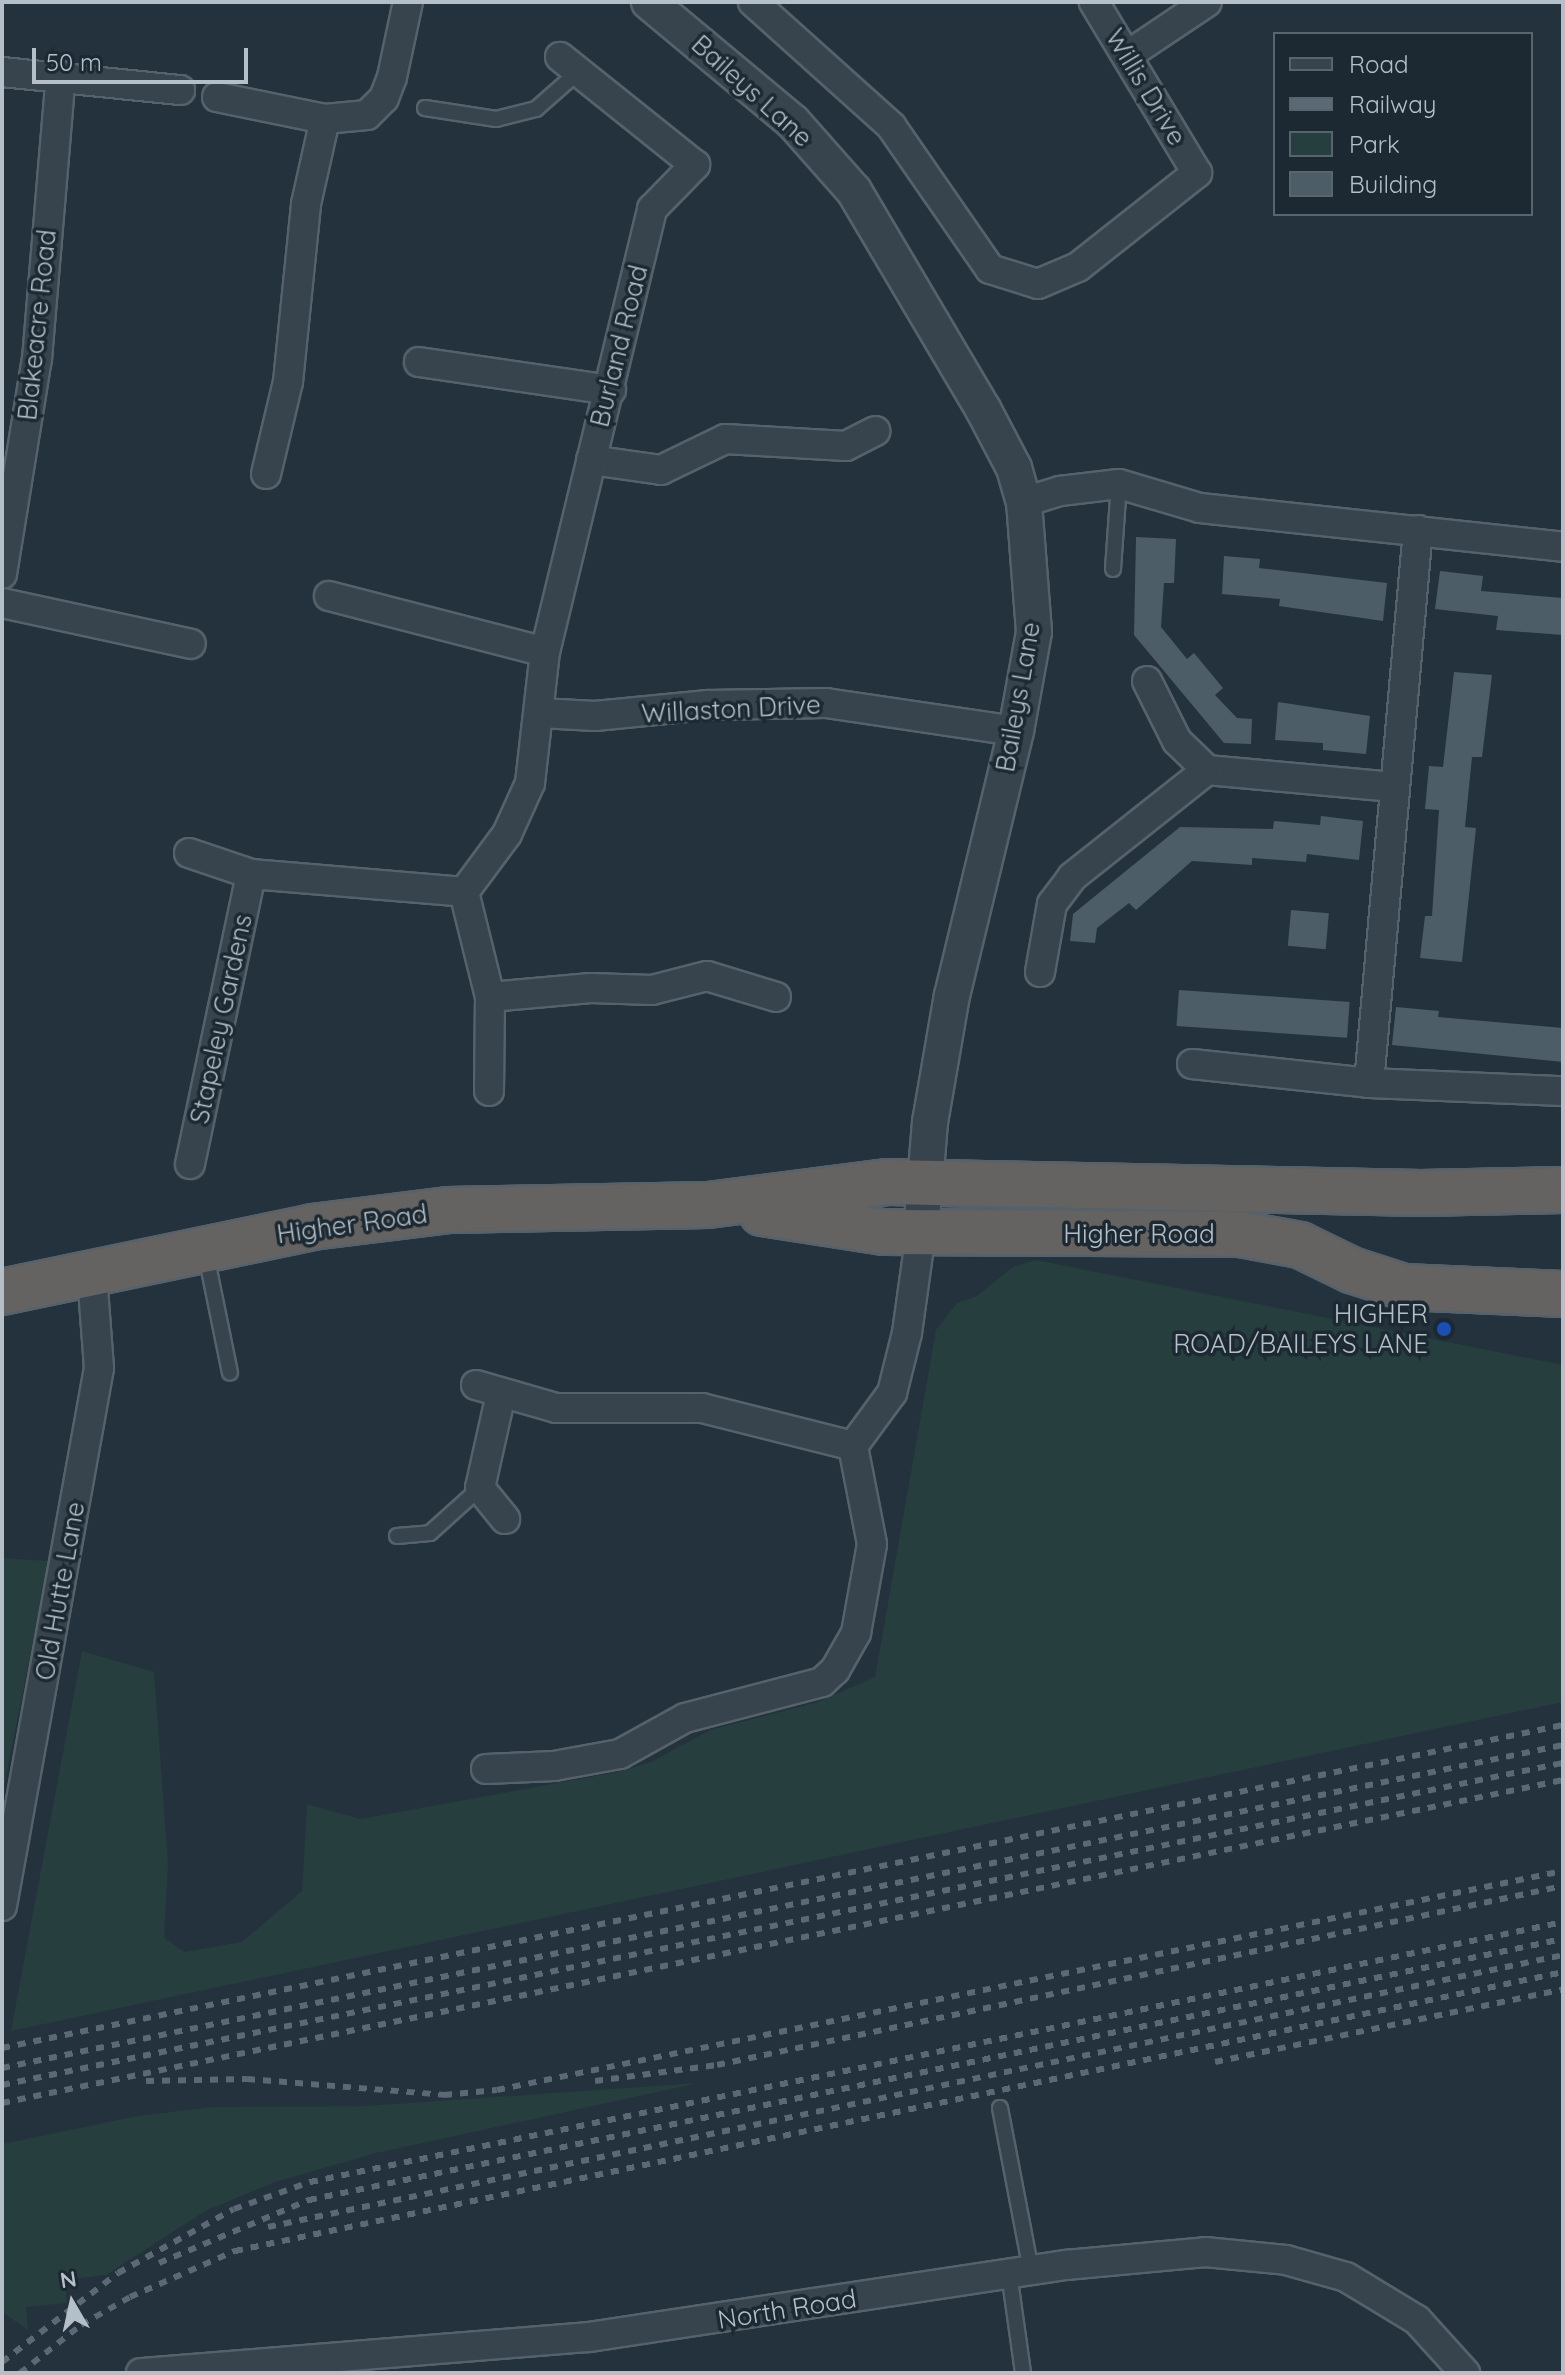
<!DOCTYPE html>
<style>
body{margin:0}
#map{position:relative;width:1565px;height:2375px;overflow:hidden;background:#24323d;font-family:Quicksand,sans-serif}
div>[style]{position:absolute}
.green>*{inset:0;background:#263e3d}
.building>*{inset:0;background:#4d5d68;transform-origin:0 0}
.roads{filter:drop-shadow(2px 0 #56626b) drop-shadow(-2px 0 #56626b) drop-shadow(0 2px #56626b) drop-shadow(0 -2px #56626b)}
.service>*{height:14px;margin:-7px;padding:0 7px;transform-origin:7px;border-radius:7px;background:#38444d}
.minor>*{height:28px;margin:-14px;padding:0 14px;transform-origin:14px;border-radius:14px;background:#38444d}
.tertiary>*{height:34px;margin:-17px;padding:0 17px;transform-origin:17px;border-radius:17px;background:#38444d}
.trunk>*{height:44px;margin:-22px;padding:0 22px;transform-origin:22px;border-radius:22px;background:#646361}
.rail>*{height:6px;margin-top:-3px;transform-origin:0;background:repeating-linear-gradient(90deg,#5a6974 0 8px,transparent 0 16px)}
.dots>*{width:22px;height:22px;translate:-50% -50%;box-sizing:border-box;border:4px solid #1d2932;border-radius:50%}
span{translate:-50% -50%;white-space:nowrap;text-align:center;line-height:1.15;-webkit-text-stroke:7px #1d2932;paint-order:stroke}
.street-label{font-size:26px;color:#b4bfc8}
.poi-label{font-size:26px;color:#b4bfc8}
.right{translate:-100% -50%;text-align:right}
.frame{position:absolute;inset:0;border:4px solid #b4bfc8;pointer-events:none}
.legend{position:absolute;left:1273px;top:32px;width:260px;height:184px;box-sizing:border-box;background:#1d2932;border:2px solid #59656e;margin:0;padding:10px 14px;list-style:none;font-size:24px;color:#b4bfc8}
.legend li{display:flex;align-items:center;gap:16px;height:40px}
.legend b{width:40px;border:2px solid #59656e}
.north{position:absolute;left:32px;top:2263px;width:80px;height:80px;-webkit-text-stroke:6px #1d2932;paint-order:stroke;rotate:351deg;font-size:22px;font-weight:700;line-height:32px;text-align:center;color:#b4bfc8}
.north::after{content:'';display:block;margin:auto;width:28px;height:36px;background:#b4bfc8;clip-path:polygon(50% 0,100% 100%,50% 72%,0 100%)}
.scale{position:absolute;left:32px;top:48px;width:216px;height:36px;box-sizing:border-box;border:4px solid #b4bfc8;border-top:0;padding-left:10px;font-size:24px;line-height:28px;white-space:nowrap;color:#b4bfc8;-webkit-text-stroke:6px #1d2932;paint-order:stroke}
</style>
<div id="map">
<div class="green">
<i style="clip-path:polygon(1036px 1260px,1563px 1365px,1563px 1702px,11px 2031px,82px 1651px,154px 1672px,168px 1864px,164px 1938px,185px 1952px,242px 1942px,302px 1891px,307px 1804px,360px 1819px,618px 1772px,651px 1762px,710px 1730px,818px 1702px,875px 1677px,936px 1330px,957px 1303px,977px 1296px,1013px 1267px)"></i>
<i style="clip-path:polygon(2px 1558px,49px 1561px,2px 1797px)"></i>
<i style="clip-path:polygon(699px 2083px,376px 2153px,275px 2182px,205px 2211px,106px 2275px,65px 2280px,67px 2303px,26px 2307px,28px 2330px,2px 2312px,2px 2144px,138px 2116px,212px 2107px,365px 2106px)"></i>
</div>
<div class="building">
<i style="clip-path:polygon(1136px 537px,1176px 539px,1174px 583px,1164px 583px,1161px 627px,1187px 659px,1194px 653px,1223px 688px,1215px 695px,1237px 718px,1252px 719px,1251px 744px,1224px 743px,1134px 635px)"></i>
<i style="clip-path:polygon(1224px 556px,1260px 559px,1259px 568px,1387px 583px,1383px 621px,1279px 606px,1280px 599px,1222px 594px)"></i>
<i style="clip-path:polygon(1440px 571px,1483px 576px,1481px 591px,1563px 598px,1563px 635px,1496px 630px,1498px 616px,1435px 609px)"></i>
<i style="clip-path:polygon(1454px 672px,1492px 675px,1482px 757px,1472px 757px,1465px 827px,1476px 828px,1462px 962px,1420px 958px,1425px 916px,1432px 916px,1439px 810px,1425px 809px,1429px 766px,1443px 767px)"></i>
<i style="clip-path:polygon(1278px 702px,1370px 716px,1366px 754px,1323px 750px,1323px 743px,1275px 740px)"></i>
<i style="clip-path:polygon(1321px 816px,1363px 821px,1359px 860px,1307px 854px,1306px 862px,1252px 858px,1252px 865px,1192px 861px,1136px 910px,1129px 903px,1097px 928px,1095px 943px,1070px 941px,1073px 914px,1180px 827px,1273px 829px,1274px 821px,1320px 825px)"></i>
<i style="left:1291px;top:910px;width:38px;height:36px;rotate:5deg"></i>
<i style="left:1179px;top:990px;width:171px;height:36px;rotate:4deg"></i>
<i style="clip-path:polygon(1396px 1007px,1439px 1011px,1438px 1017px,1563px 1028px,1563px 1062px,1392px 1045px)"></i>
</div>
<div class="roads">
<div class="service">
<i style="left:425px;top:108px;width:72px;rotate:8.8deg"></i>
<i style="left:496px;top:119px;width:41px;rotate:-14deg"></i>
<i style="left:536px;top:109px;width:56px;rotate:-41.4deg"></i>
<i style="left:1113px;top:569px;width:85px;rotate:-86deg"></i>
<i style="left:206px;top:1255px;width:120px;rotate:78.5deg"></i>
<i style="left:397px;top:1536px;width:33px;rotate:-5deg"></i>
<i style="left:430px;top:1533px;width:67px;rotate:-42deg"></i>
<i style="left:1000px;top:2108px;width:165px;rotate:79.2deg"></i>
<i style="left:1009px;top:2273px;width:101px;rotate:82deg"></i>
</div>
<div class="minor">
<i style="left:753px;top:2px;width:186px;rotate:41.9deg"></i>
<i style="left:891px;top:126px;width:174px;rotate:55.3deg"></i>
<i style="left:990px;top:269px;width:50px;rotate:17.4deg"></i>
<i style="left:1038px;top:284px;width:43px;rotate:-23deg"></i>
<i style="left:1078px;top:267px;width:152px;rotate:-38.3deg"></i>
<i style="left:1197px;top:173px;width:200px;rotate:-121.1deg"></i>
<i style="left:1128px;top:55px;width:95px;rotate:-33.9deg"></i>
<i style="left:2px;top:72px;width:179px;rotate:5.8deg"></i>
<i style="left:217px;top:97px;width:110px;rotate:11.5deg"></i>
<i style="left:325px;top:119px;width:42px;rotate:-5.4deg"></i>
<i style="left:367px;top:115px;width:24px;rotate:-45deg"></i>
<i style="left:384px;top:98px;width:22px;rotate:-69deg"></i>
<i style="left:392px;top:77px;width:77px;rotate:-78deg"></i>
<i style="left:419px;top:362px;width:194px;rotate:8.3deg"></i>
<i style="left:591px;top:460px;width:71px;rotate:8.1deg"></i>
<i style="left:661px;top:470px;width:71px;rotate:-25.8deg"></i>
<i style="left:725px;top:439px;width:121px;rotate:3.3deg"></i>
<i style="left:846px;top:446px;width:33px;rotate:-27deg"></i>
<i style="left:266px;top:474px;width:95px;rotate:-76.6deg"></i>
<i style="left:288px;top:382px;width:179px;rotate:-84.2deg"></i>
<i style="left:306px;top:204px;width:87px;rotate:-77.4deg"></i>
<i style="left:1024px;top:502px;width:38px;rotate:-17deg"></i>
<i style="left:1060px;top:491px;width:59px;rotate:-6.8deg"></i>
<i style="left:1119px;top:484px;width:84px;rotate:16.5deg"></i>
<i style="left:1200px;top:508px;width:365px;rotate:6.1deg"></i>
<i style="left:2px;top:574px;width:218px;rotate:-80.8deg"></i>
<i style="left:37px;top:359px;width:284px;rotate:-85.2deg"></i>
<i style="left:329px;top:596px;width:223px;rotate:14.5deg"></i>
<i style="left:2px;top:603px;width:193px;rotate:12.2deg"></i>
<i style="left:1147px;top:681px;width:67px;rotate:63.4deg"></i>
<i style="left:1177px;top:741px;width:42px;rotate:44deg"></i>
<i style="left:1207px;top:770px;width:187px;rotate:5.2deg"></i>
<i style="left:540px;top:713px;width:55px;rotate:3.1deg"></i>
<i style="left:595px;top:716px;width:114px;rotate:-5.6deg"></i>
<i style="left:708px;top:705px;width:118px;rotate:-1deg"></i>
<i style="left:826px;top:703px;width:192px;rotate:8.4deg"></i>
<i style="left:189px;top:853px;width:65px;rotate:18.7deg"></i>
<i style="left:251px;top:874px;width:214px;rotate:4.8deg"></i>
<i style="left:1040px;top:972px;width:69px;rotate:-80deg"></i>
<i style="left:1052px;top:904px;width:34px;rotate:-53deg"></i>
<i style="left:1072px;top:877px;width:172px;rotate:-38.4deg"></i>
<i style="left:490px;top:997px;width:101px;rotate:-5.1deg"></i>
<i style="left:591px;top:988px;width:61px;rotate:1.9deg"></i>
<i style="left:652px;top:990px;width:57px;rotate:-14.3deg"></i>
<i style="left:707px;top:976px;width:72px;rotate:16.9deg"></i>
<i style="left:1192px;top:1064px;width:178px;rotate:6.1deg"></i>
<i style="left:1369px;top:1083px;width:194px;rotate:2.4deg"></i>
<i style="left:1369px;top:1083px;width:555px;rotate:-84.94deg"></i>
<i style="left:489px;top:1091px;width:94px;rotate:-89.4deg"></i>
<i style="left:490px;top:997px;width:108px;rotate:-103.9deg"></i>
<i style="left:464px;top:892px;width:72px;rotate:-53.4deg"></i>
<i style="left:507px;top:834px;width:56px;rotate:-65.7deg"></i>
<i style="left:530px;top:783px;width:132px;rotate:-83.5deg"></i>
<i style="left:545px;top:652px;width:456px;rotate:-76.4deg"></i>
<i style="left:652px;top:209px;width:62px;rotate:-45.7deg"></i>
<i style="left:695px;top:165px;width:173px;rotate:-141.3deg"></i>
<i style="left:190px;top:1164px;width:296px;rotate:-78.1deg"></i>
<i style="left:476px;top:1385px;width:83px;rotate:16deg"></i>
<i style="left:556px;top:1408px;width:146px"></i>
<i style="left:702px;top:1408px;width:156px;rotate:14.1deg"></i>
<i style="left:853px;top:1446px;width:66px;rotate:-53.7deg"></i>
<i style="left:892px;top:1393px;width:62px;rotate:-76deg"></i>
<i style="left:907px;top:1333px;width:102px;rotate:-82.1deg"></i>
<i style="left:501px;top:1394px;width:96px;rotate:102.6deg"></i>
<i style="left:480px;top:1488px;width:40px;rotate:51deg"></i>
<i style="left:486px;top:1769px;width:68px;rotate:-2.5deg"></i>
<i style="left:554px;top:1766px;width:67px;rotate:-10.3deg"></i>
<i style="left:620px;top:1754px;width:74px;rotate:-29deg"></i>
<i style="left:685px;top:1718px;width:142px;rotate:-14.7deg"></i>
<i style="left:822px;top:1682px;width:18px;rotate:-43deg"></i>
<i style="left:835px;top:1670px;width:43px;rotate:-60.4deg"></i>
<i style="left:856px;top:1633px;width:90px;rotate:-79.8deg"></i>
<i style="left:872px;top:1544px;width:100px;rotate:-101deg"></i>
<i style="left:2px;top:1906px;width:547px;rotate:-79.78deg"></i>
<i style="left:99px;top:1368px;width:94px;rotate:-94.3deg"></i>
<i style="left:141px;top:2373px;width:449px;rotate:-4.6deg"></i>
<i style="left:589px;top:2337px;width:482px;rotate:-8.6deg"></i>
<i style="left:1066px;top:2265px;width:140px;rotate:-5.3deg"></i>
<i style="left:1205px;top:2252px;width:81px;rotate:5.6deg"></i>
<i style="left:1286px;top:2260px;width:62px;rotate:15.8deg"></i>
<i style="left:1346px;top:2277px;width:83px;rotate:31.2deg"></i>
<i style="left:1417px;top:2320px;width:72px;rotate:47.8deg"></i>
</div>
<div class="tertiary">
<i style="left:649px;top:2px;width:187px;rotate:39.8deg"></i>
<i style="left:793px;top:122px;width:92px;rotate:48.5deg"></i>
<i style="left:854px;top:191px;width:253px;rotate:59.4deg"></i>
<i style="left:983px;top:409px;width:67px;rotate:62.3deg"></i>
<i style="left:1014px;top:468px;width:35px;rotate:74deg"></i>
<i style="left:1024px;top:502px;width:130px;rotate:85.6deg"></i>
<i style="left:1034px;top:632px;width:101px;rotate:100.3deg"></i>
<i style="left:1016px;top:731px;width:272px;rotate:103.6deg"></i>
<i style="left:952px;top:995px;width:129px;rotate:99.8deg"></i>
<i style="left:930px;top:1122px;width:110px;rotate:94.7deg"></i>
</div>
<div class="trunk">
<i style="left:762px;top:1213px;width:122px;rotate:8.9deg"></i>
<i style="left:883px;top:1232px;width:357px;rotate:0.3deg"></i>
<i style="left:1240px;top:1234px;width:61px;rotate:10.4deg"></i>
<i style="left:1300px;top:1245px;width:57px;rotate:26.1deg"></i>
<i style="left:1351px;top:1270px;width:56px;rotate:17.8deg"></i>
<i style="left:1404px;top:1287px;width:159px;rotate:2.5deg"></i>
<i style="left:2px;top:1292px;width:317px;rotate:-11.8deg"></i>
<i style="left:312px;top:1227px;width:137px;rotate:-7.1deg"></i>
<i style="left:448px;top:1210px;width:260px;rotate:-1.1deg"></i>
<i style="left:708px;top:1205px;width:180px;rotate:-7.3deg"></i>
<i style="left:887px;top:1182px;width:534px;rotate:1.18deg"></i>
<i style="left:1421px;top:1193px;width:142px;rotate:-1.2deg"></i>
</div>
</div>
<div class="rail">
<i style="left:2px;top:2048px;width:1594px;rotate:-11.69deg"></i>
<i style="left:1215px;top:2062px;width:356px;rotate:-11.8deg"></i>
<i style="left:2px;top:2068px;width:1594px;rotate:-11.69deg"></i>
<i style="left:146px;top:2081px;width:101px;rotate:-1.1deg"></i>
<i style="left:247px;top:2079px;width:198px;rotate:4.6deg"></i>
<i style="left:444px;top:2095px;width:53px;rotate:-5.4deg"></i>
<i style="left:497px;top:2090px;width:1088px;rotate:-11.61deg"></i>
<i style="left:595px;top:2081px;width:123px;rotate:-7.5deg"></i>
<i style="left:717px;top:2065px;width:865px;rotate:-11.95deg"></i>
<i style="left:2px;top:2085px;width:1594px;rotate:-11.66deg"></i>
<i style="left:2px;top:2103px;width:1594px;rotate:-11.69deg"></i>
<i style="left:268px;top:2227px;width:1323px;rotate:-11.86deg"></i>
<i style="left:159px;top:2263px;width:163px;rotate:-22.8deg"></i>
<i style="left:309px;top:2200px;width:1281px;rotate:-11.76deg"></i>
<i style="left:2px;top:2362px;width:146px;rotate:-37.5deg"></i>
<i style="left:118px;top:2273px;width:132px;rotate:-28.9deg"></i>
<i style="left:234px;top:2209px;width:81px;rotate:-19.6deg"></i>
<i style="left:310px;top:2182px;width:1280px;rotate:-11.72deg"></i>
<i style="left:20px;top:2373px;width:78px;rotate:-38.2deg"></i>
<i style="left:81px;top:2325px;width:56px;rotate:-29.7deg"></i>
<i style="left:130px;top:2297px;width:115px;rotate:-23.7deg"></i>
<i style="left:235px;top:2251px;width:1357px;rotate:-11.86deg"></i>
</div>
<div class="dots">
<i style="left:1444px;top:1329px;background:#1a4fb4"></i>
</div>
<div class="street-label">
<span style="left:1146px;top:87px;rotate:59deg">Willis Drive</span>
<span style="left:752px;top:91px;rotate:42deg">Baileys Lane</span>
<span style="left:37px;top:325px;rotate:-84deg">Blakeacre Road</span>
<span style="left:619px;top:346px;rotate:-76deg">Burland Road</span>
<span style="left:1018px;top:697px;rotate:-80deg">Baileys Lane</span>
<span style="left:731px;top:709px;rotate:-3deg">Willaston Drive</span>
<span style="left:221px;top:1019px;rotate:-78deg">Stapeley Gardens</span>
<span style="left:352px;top:1224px;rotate:-8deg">Higher Road</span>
<span style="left:1139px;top:1234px">Higher Road</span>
<span style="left:60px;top:1591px;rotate:-80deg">Old Hutte Lane</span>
<span style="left:787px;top:2309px;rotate:-9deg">North Road</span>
</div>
<div class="poi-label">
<span class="right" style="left:1428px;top:1329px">HIGHER<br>ROAD/BAILEYS LANE</span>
</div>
<div class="frame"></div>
<ul class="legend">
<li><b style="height:10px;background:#38444d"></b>Road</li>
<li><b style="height:10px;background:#5a6974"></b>Railway</li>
<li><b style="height:22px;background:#263e3d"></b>Park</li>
<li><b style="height:22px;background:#4d5d68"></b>Building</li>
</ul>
<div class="north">N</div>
<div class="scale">50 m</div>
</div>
